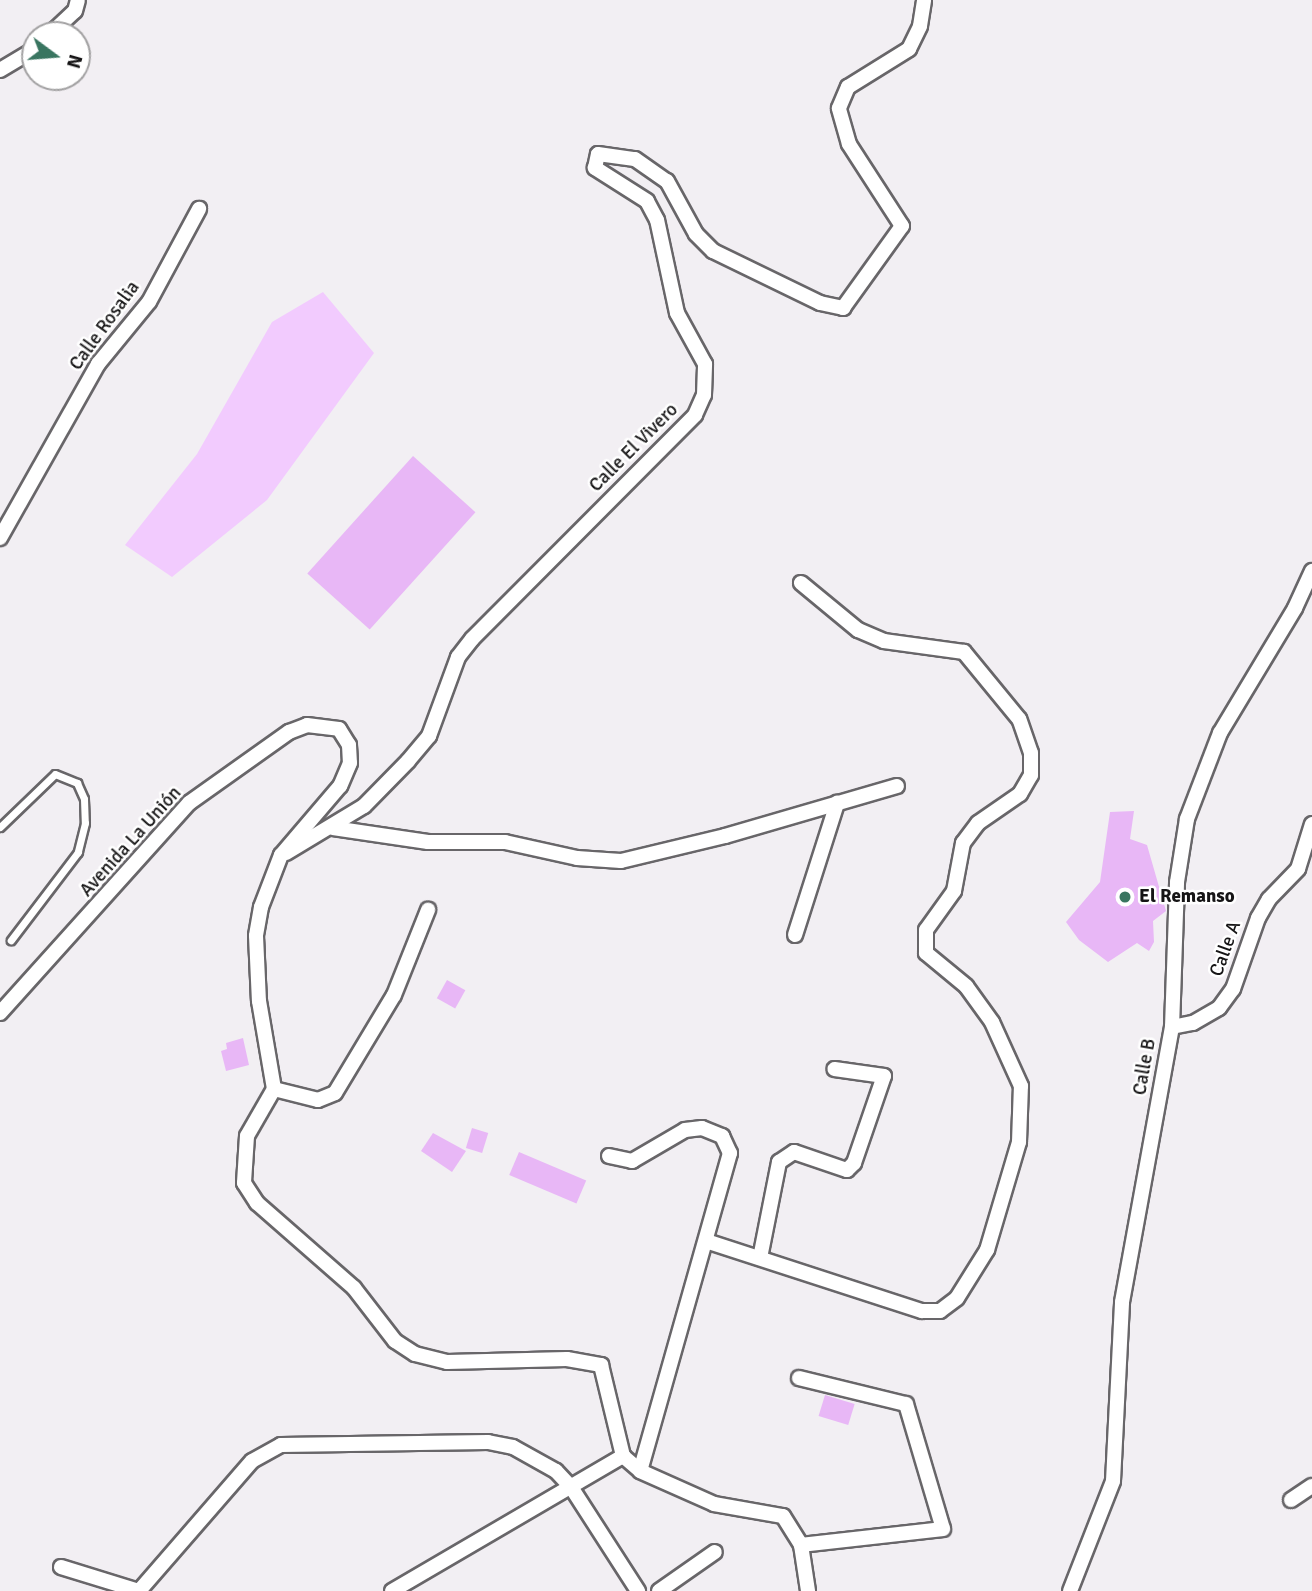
<!DOCTYPE html>
<meta charset="utf-8">
<style>
body{margin:0}
#map{position:relative;width:1312px;height:1591px;overflow:hidden;background:#f2eff3;font-family:Signika,sans-serif}
div>[style]{position:absolute}
.green>*{inset:0;background:#f2cbfe}
.building>*{inset:0;background:#e8b7f6;transform-origin:0 0}
.roads{filter:drop-shadow(2px 0 #686669) drop-shadow(-2px 0 #686669) drop-shadow(0 2px #686669) drop-shadow(0 -2px #686669)}
.service>*{height:7px;margin:-3.5px;padding:0 3.5px;transform-origin:3.5px;border-radius:3.5px;background:#fff}
.minor>*{height:14px;margin:-7px;padding:0 7px;transform-origin:7px;border-radius:7px;background:#fff}
.dots>*{width:19px;height:19px;translate:-50% -50%;box-sizing:border-box;border:4px solid #fff;border-radius:50%}
span{translate:-50% -50%;white-space:nowrap;text-align:center;line-height:1.15;-webkit-text-stroke:5px #fff;paint-order:stroke}
.street-label{font-size:19px;color:#161516}
.poi-label{font-size:19px;color:#161516;font-weight:700}
.left{translate:0 -50%;text-align:left}
.north{position:absolute;left:21px;top:21px;width:70px;height:70px;box-sizing:border-box;background:#fff;border:2px solid #a2a1a2;border-radius:50%;rotate:106deg;font-size:19px;font-weight:700;line-height:28px;text-align:center;color:#161516}
.north::after{content:'';display:block;margin:auto;width:24px;height:32px;background:#397560;clip-path:polygon(50% 0,100% 100%,50% 72%,0 100%)}
</style>
<div id="map">
<div class="green">
<i style="clip-path:polygon(323px 292px,374px 353px,267px 500px,172px 577px,125px 545px,197px 454px,272px 322px)"></i>
</div>
<div class="building">
<i style="left:413px;top:456px;width:84px;height:158px;rotate:42deg"></i>
<i style="clip-path:polygon(1134px 811px,1130px 839px,1147px 845px,1166px 911px,1153px 921px,1154px 942px,1149px 951px,1137px 943px,1108px 962px,1079px 940px,1066px 922px,1100px 882px,1110px 812px)"></i>
<i style="left:447px;top:980px;width:21px;height:21px;rotate:29deg"></i>
<i style="clip-path:polygon(243px 1038px,249px 1065px,226px 1071px,221px 1051px,227px 1049px,226px 1043px)"></i>
<i style="left:472px;top:1128px;width:17px;height:21px;rotate:17deg"></i>
<i style="clip-path:polygon(433px 1133px,466px 1151px,452px 1172px,421px 1151px)"></i>
<i style="left:519px;top:1152px;width:73px;height:25px;rotate:23deg"></i>
<i style="left:825px;top:1395px;width:31px;height:22px;rotate:17deg"></i>
</div>
<div class="roads">
<div class="service">
<i style="left:0;top:827px;width:76px;rotate:-43.9deg"></i>
<i style="left:55px;top:774px;width:24px;rotate:22deg"></i>
<i style="left:77px;top:783px;width:17px;rotate:66deg"></i>
<i style="left:84px;top:799px;width:24px;rotate:88deg"></i>
<i style="left:85px;top:823px;width:30px;rotate:104deg"></i>
<i style="left:78px;top:852px;width:111px;rotate:127.3deg"></i>
</div>
<div class="minor">
<i style="left:49px;top:35px;width:35px;rotate:-43deg"></i>
<i style="left:75px;top:11px;width:11px;rotate:-75deg"></i>
<i style="left:0;top:70px;width:41px;rotate:-31deg"></i>
<i style="left:0;top:538px;width:200px;rotate:-60.6deg"></i>
<i style="left:98px;top:364px;width:80px;rotate:-50.6deg"></i>
<i style="left:149px;top:302px;width:106px;rotate:-61.7deg"></i>
<i style="left:333px;top:828px;width:96px;rotate:8.4deg"></i>
<i style="left:428px;top:842px;width:77px"></i>
<i style="left:505px;top:842px;width:74px;rotate:12.5deg"></i>
<i style="left:577px;top:858px;width:44px;rotate:3.9deg"></i>
<i style="left:621px;top:861px;width:107px;rotate:-13.5deg"></i>
<i style="left:725px;top:836px;width:179px;rotate:-16.2deg"></i>
<i style="left:286px;top:853px;width:91px;rotate:-31.1deg"></i>
<i style="left:364px;top:806px;width:63px;rotate:-45.6deg"></i>
<i style="left:408px;top:761px;width:33px;rotate:-50deg"></i>
<i style="left:429px;top:736px;width:84px;rotate:-69.8deg"></i>
<i style="left:458px;top:657px;width:23px;rotate:-52deg"></i>
<i style="left:472px;top:639px;width:316px;rotate:-45.1deg"></i>
<i style="left:695px;top:415px;width:22px;rotate:-66deg"></i>
<i style="left:704px;top:395px;width:31px;rotate:-88deg"></i>
<i style="left:705px;top:364px;width:58px;rotate:-118.8deg"></i>
<i style="left:677px;top:313px;width:95px;rotate:-102.1deg"></i>
<i style="left:657px;top:220px;width:21px;rotate:-118deg"></i>
<i style="left:647px;top:201px;width:62px;rotate:-147.6deg"></i>
<i style="left:595px;top:168px;width:14px;rotate:-78deg"></i>
<i style="left:598px;top:154px;width:37px;rotate:8deg"></i>
<i style="left:635px;top:159px;width:39px;rotate:35deg"></i>
<i style="left:667px;top:181px;width:60px;rotate:61.3deg"></i>
<i style="left:696px;top:234px;width:24px;rotate:45deg"></i>
<i style="left:713px;top:251px;width:119px;rotate:25.9deg"></i>
<i style="left:820px;top:303px;width:24px;rotate:12deg"></i>
<i style="left:843px;top:308px;width:101px;rotate:-54.3deg"></i>
<i style="left:902px;top:226px;width:98px;rotate:-122.9deg"></i>
<i style="left:849px;top:144px;width:37px;rotate:-106deg"></i>
<i style="left:839px;top:108px;width:23px;rotate:-67deg"></i>
<i style="left:848px;top:87px;width:72px;rotate:-31.9deg"></i>
<i style="left:909px;top:49px;width:25px;rotate:-64deg"></i>
<i style="left:920px;top:26px;width:26px;rotate:-81deg"></i>
<i style="left:795px;top:935px;width:139px;rotate:-72.3deg"></i>
<i style="left:0;top:1013px;width:283px;rotate:-48deg"></i>
<i style="left:189px;top:803px;width:123px;rotate:-35.4deg"></i>
<i style="left:289px;top:732px;width:19px;rotate:-21deg"></i>
<i style="left:307px;top:725px;width:32px;rotate:7deg"></i>
<i style="left:339px;top:729px;width:19px;rotate:58deg"></i>
<i style="left:349px;top:745px;width:18px;rotate:87deg"></i>
<i style="left:350px;top:763px;width:25px;rotate:113deg"></i>
<i style="left:340px;top:786px;width:91px;rotate:130.5deg"></i>
<i style="left:281px;top:855px;width:56px;rotate:111deg"></i>
<i style="left:261px;top:907px;width:29px;rotate:100deg"></i>
<i style="left:256px;top:936px;width:65px;rotate:87.4deg"></i>
<i style="left:259px;top:1001px;width:89px;rotate:80.3deg"></i>
<i style="left:274px;top:1089px;width:54px;rotate:119.9deg"></i>
<i style="left:247px;top:1136px;width:47px;rotate:93.7deg"></i>
<i style="left:244px;top:1183px;width:24px;rotate:57deg"></i>
<i style="left:257px;top:1203px;width:129px;rotate:41.2deg"></i>
<i style="left:354px;top:1288px;width:67px;rotate:52.3deg"></i>
<i style="left:395px;top:1341px;width:24px;rotate:33deg"></i>
<i style="left:415px;top:1354px;width:33px;rotate:14deg"></i>
<i style="left:447px;top:1362px;width:120px;rotate:-1.4deg"></i>
<i style="left:567px;top:1359px;width:35px;rotate:10deg"></i>
<i style="left:601px;top:1365px;width:94px;rotate:76.4deg"></i>
<i style="left:623px;top:1456px;width:23px;rotate:41deg"></i>
<i style="left:640px;top:1471px;width:81px;rotate:24deg"></i>
<i style="left:714px;top:1504px;width:70px;rotate:9.9deg"></i>
<i style="left:783px;top:1516px;width:34px;rotate:58deg"></i>
<i style="left:801px;top:1545px;width:47px;rotate:81.3deg"></i>
<i style="left:1172px;top:1027px;width:21px;rotate:-11deg"></i>
<i style="left:1193px;top:1023px;width:30px;rotate:-30deg"></i>
<i style="left:1219px;top:1008px;width:24px;rotate:-54deg"></i>
<i style="left:1233px;top:989px;width:75px;rotate:-70.6deg"></i>
<i style="left:1258px;top:918px;width:22px;rotate:-60deg"></i>
<i style="left:1269px;top:899px;width:42px;rotate:-46deg"></i>
<i style="left:1298px;top:869px;width:47px;rotate:-72.7deg"></i>
<i style="left:274px;top:1089px;width:45px;rotate:14deg"></i>
<i style="left:318px;top:1100px;width:18px;rotate:-22deg"></i>
<i style="left:335px;top:1093px;width:114px;rotate:-59deg"></i>
<i style="left:394px;top:995px;width:92px;rotate:-68.2deg"></i>
<i style="left:609px;top:1156px;width:24px;rotate:12deg"></i>
<i style="left:632px;top:1161px;width:61px;rotate:-30.3deg"></i>
<i style="left:685px;top:1130px;width:17px;rotate:-7deg"></i>
<i style="left:702px;top:1128px;width:22px;rotate:22deg"></i>
<i style="left:722px;top:1136px;width:19px;rotate:65deg"></i>
<i style="left:730px;top:1153px;width:330px;rotate:105.8deg"></i>
<i style="left:706px;top:1241px;width:227px;rotate:18deg"></i>
<i style="left:922px;top:1311px;width:18px"></i>
<i style="left:940px;top:1311px;width:21px;rotate:-37deg"></i>
<i style="left:957px;top:1298px;width:57px;rotate:-58deg"></i>
<i style="left:987px;top:1250px;width:113px;rotate:-73.5deg"></i>
<i style="left:1019px;top:1142px;width:56px;rotate:-88deg"></i>
<i style="left:1021px;top:1086px;width:70px;rotate:-114.4deg"></i>
<i style="left:992px;top:1022px;width:44px;rotate:-125.8deg"></i>
<i style="left:966px;top:986px;width:52px;rotate:-140.5deg"></i>
<i style="left:926px;top:953px;width:23px;rotate:-90deg"></i>
<i style="left:926px;top:930px;width:48px;rotate:-54.3deg"></i>
<i style="left:954px;top:891px;width:49px;rotate:-79.4deg"></i>
<i style="left:963px;top:843px;width:25px;rotate:-53deg"></i>
<i style="left:978px;top:823px;width:51px;rotate:-34.6deg"></i>
<i style="left:1020px;top:794px;width:22px;rotate:-60deg"></i>
<i style="left:1031px;top:775px;width:22px;rotate:-90deg"></i>
<i style="left:1031px;top:753px;width:36px;rotate:-109deg"></i>
<i style="left:1019px;top:719px;width:87px;rotate:-129.4deg"></i>
<i style="left:964px;top:652px;width:81px;rotate:-172.2deg"></i>
<i style="left:884px;top:641px;width:28px;rotate:-157deg"></i>
<i style="left:858px;top:630px;width:74px;rotate:-140.5deg"></i>
<i style="left:760px;top:1258px;width:98px;rotate:-78.8deg"></i>
<i style="left:779px;top:1162px;width:18px;rotate:-34deg"></i>
<i style="left:794px;top:1152px;width:56px;rotate:18.8deg"></i>
<i style="left:847px;top:1170px;width:10px;rotate:-45deg"></i>
<i style="left:854px;top:1163px;width:92px;rotate:-71deg"></i>
<i style="left:884px;top:1076px;width:50px;rotate:-172deg"></i>
<i style="left:799px;top:1378px;width:110px;rotate:13.7deg"></i>
<i style="left:906px;top:1404px;width:130px;rotate:73.5deg"></i>
<i style="left:943px;top:1529px;width:143px;rotate:173.6deg"></i>
<i style="left:1291px;top:1500px;width:25px;rotate:-34deg"></i>
<i style="left:61px;top:1567px;width:82px;rotate:17.1deg"></i>
<i style="left:139px;top:1591px;width:172px;rotate:-49deg"></i>
<i style="left:252px;top:1461px;width:33px;rotate:-29deg"></i>
<i style="left:281px;top:1445px;width:207px;rotate:-0.8deg"></i>
<i style="left:488px;top:1442px;width:25px;rotate:11deg"></i>
<i style="left:513px;top:1447px;width:49px;rotate:29.2deg"></i>
<i style="left:556px;top:1471px;width:22px;rotate:47deg"></i>
<i style="left:571px;top:1487px;width:124px;rotate:57.2deg"></i>
<i style="left:392px;top:1591px;width:268px;rotate:-30.3deg"></i>
<i style="left:659px;top:1591px;width:68px;rotate:-34.9deg"></i>
<i style="left:1070px;top:1591px;width:118px;rotate:-68.6deg"></i>
<i style="left:1113px;top:1481px;width:179px;rotate:-87.1deg"></i>
<i style="left:1122px;top:1302px;width:280px;rotate:-79.7deg"></i>
<i style="left:1172px;top:1027px;width:145px;rotate:-88deg"></i>
<i style="left:1177px;top:882px;width:64px;rotate:-81deg"></i>
<i style="left:1187px;top:819px;width:92px;rotate:-69deg"></i>
<i style="left:1220px;top:733px;width:146px;rotate:-59deg"></i>
<i style="left:1295px;top:608px;width:41px;rotate:-65.3deg"></i>
</div>
</div>
<div class="dots">
<i style="left:1125px;top:897px;background:#397560"></i>
</div>
<div class="street-label">
<span style="left:105px;top:326px;rotate:-54deg">Calle Rosalia</span>
<span style="left:634px;top:448px;rotate:-45deg">Calle El Vivero</span>
<span style="left:131px;top:842px;rotate:-48deg">Avenida La Unión</span>
<span style="left:1226px;top:949px;rotate:-70deg">Calle A</span>
<span style="left:1145px;top:1067px;rotate:-80deg">Calle B</span>
</div>
<div class="poi-label">
<span class="left" style="left:1139px;top:897px">El Remanso</span>
</div>
<div class="north">N</div>
</div>
